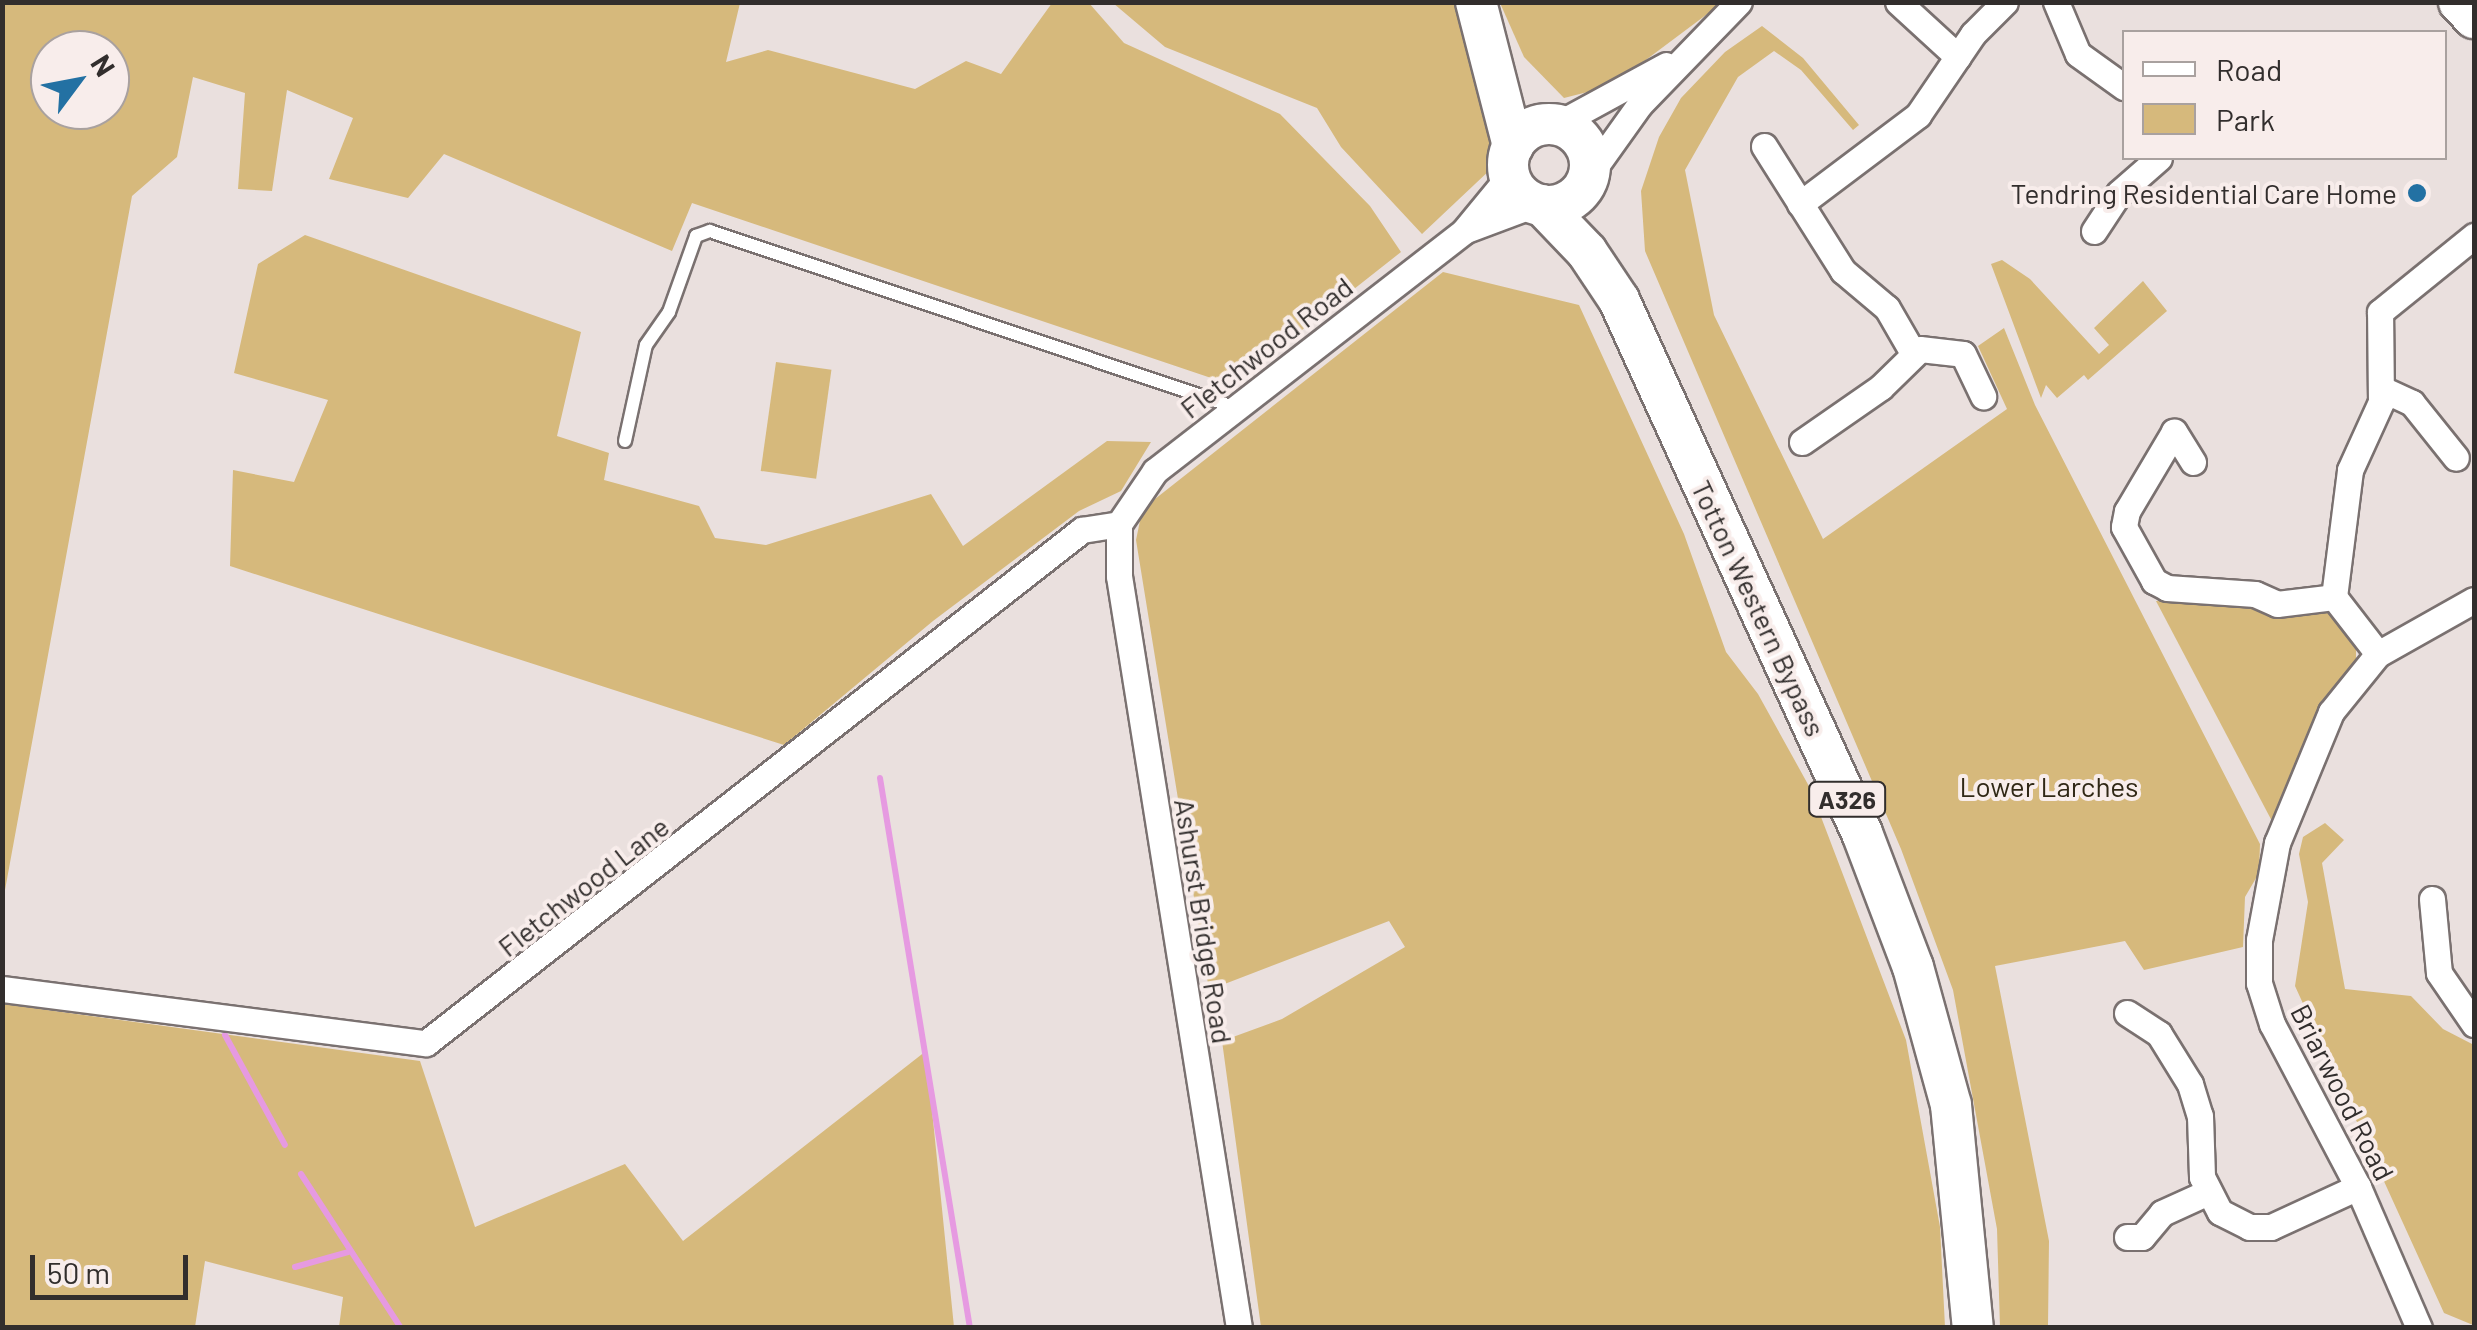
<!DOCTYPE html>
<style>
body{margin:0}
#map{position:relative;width:2477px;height:1330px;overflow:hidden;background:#eae0de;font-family:Barlow,sans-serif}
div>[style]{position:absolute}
.green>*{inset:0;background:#d6b97c;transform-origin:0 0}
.stream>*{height:6px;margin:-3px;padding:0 3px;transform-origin:3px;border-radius:3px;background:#e69ae1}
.roads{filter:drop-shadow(2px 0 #7a7170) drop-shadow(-2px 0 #7a7170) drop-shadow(0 2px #7a7170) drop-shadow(0 -2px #7a7170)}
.service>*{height:12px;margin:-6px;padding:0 6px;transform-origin:6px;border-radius:6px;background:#fff}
.minor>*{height:25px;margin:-12.5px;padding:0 12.5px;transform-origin:12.5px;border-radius:12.5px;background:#fff}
.primary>*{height:40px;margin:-20px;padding:0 20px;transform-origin:20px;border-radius:20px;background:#fff}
.primary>.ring{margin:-20px;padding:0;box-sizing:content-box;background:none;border:40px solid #fff;border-radius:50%}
.dots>*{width:28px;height:28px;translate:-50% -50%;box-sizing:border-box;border:5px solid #f8edeb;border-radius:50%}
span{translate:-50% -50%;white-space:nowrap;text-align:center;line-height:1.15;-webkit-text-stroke:8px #f8edeb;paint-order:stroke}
.shield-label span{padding:2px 8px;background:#f8edeb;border:2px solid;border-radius:8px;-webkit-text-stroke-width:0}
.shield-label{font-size:25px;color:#322e2d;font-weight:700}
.poi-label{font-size:28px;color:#322e2d}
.right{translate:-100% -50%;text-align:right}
.street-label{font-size:28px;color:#322e2d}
.park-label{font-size:28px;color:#302816}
.frame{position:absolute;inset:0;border:5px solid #322e2d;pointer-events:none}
.legend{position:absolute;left:2122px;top:30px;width:325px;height:130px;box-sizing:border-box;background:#f8edeb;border:2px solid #a9a19f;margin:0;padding:12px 18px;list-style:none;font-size:30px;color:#322e2d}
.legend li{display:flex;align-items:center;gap:20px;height:50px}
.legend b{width:50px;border:2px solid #a9a19f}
.north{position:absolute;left:30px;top:30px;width:100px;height:100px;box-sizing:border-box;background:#f8edeb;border:2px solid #a9a19f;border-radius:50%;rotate:58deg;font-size:28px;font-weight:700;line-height:40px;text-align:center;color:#322e2d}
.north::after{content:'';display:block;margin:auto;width:35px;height:45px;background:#2371a3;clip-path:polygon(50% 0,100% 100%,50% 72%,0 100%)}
.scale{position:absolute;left:30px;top:1255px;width:158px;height:45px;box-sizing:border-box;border:5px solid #322e2d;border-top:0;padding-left:12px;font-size:30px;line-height:35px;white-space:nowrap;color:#322e2d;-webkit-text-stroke:8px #f8edeb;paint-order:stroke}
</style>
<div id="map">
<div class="green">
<i style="clip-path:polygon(evenodd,3px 2px,740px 3px,726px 62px,768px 50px,915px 89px,966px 61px,1001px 74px,1052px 3px,1089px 3px,1124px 43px,1280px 114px,1370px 206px,1401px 252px,1255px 367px,1226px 383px,692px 203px,672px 251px,444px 154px,408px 198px,329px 179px,353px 118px,287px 90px,272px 191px,238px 189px,245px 93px,193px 77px,177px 157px,132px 196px,3px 901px,3px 2px,50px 50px,110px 50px,110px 110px,50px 110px,50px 50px)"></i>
<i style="clip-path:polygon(1113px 3px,1463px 3px,1491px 102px,1492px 168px,1422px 234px,1341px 147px,1317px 108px,1165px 47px)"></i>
<i style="clip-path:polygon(1500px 3px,1722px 3px,1611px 86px,1564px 98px,1524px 57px)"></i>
<i style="clip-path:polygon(1762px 26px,1803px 58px,1859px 125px,1853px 130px,1801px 70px,1774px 51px,1738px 77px,1685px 170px,1714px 315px,1823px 539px,2007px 409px,1978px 346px,2004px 328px,2035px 405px,2260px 844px,2259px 873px,2245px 897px,2243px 947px,2144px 970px,2125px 941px,1995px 966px,2049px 1241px,2048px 1327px,2000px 1327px,1997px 1229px,1953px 990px,1901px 849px,1645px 251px,1641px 191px,1659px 137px,1681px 98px,1725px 52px)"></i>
<i style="clip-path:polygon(305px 235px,581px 332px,557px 436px,609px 453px,604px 480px,699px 506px,715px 538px,766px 545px,931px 494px,963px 546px,1107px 441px,1151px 442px,1121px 491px,1079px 511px,933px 621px,784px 745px,230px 566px,233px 470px,294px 482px,328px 400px,234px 373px,258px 264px)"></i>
<i style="clip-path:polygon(2002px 260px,2030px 279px,2099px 354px,2109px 345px,2094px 328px,2143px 281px,2167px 311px,2088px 380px,2084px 375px,2057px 398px,2046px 385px,2041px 398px,1991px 264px)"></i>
<i style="clip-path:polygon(1443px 272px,1579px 305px,1684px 534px,1726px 652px,1758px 694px,1810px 788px,1906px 1040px,1940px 1227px,1945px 1327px,1261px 1327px,1222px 1041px,1282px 1019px,1405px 947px,1389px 921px,1209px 990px,1136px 540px,1141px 516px,1155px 499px)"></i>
<i style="left:776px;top:362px;width:56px;height:110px;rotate:8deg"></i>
<i style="clip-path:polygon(2156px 601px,2253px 602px,2331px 612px,2356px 647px,2356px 663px,2274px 825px)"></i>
<i style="clip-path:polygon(2325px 823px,2344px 840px,2322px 863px,2345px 989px,2411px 996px,2443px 1029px,2474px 1045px,2474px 1327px,2453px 1327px,2473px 1325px,2444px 1313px,2295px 986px,2308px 902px,2299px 854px,2303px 837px)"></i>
<i style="clip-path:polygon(3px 1004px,420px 1061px,475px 1227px,625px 1164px,683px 1241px,926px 1051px,954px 1327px,339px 1327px,343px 1297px,205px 1261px,195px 1327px,3px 1327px)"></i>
</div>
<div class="stream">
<i style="left:880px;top:778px;width:557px;rotate:80.71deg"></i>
<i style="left:225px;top:1035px;width:125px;rotate:61.4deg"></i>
<i style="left:301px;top:1174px;width:184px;rotate:57deg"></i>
<i style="left:295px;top:1267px;width:55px;rotate:-15.8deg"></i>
</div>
<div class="roads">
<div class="service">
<i style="left:625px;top:441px;width:98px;rotate:-77.7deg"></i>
<i style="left:646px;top:345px;width:40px;rotate:-55.1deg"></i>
<i style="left:669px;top:312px;width:81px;rotate:-70.4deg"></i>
<i style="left:696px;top:236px;width:15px;rotate:-20deg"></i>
<i style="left:710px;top:231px;width:556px;rotate:18.57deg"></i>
</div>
<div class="minor">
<i style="left:1898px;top:2px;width:81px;rotate:42.5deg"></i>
<i style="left:2056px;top:2px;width:56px;rotate:67.1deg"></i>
<i style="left:2078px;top:54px;width:57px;rotate:35.7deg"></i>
<i style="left:1558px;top:124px;width:123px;rotate:-28.6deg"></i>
<i style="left:1764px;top:146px;width:148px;rotate:57.7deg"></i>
<i style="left:1843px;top:271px;width:57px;rotate:40.1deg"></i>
<i style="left:1887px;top:308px;width:52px;rotate:60deg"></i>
<i style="left:1590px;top:174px;width:86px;rotate:-54.5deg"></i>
<i style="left:1640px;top:104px;width:142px;rotate:-45.9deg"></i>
<i style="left:1800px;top:204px;width:148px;rotate:-37deg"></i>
<i style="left:1918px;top:115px;width:98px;rotate:-55.8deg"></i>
<i style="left:1973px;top:34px;width:45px;rotate:-45deg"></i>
<i style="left:1469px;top:229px;width:72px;rotate:-20.5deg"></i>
<i style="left:2094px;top:231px;width:45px;rotate:-56.7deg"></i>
<i style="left:2119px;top:193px;width:53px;rotate:-41.2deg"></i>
<i style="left:2382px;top:389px;width:33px;rotate:25deg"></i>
<i style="left:2412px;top:403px;width:70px;rotate:51.3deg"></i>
<i style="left:1802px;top:442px;width:96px;rotate:-34.8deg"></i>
<i style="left:1881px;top:387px;width:54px;rotate:-44.3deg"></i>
<i style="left:1920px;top:349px;width:43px;rotate:6.6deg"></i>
<i style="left:1963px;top:354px;width:47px;rotate:64.5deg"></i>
<i style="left:2193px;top:462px;width:36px;rotate:-122deg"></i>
<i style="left:2174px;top:432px;width:92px;rotate:120.7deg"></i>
<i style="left:2127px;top:511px;width:16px;rotate:101deg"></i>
<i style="left:2124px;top:527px;width:62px;rotate:60.9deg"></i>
<i style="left:2154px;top:581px;width:15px;rotate:28deg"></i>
<i style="left:2167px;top:588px;width:88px;rotate:3.9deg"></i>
<i style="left:2255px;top:594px;width:24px;rotate:24deg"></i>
<i style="left:2277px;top:604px;width:57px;rotate:-7deg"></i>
<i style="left:2334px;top:597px;width:72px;rotate:52.3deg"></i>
<i style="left:1119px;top:524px;width:52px;rotate:90deg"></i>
<i style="left:1119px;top:576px;width:762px;rotate:80.93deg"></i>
<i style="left:1119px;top:524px;width:64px;rotate:-55.8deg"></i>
<i style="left:1155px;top:471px;width:391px;rotate:-37.8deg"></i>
<i style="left:1464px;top:231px;width:72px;rotate:-50.6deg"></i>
<i style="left:2334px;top:597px;width:128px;rotate:-82.8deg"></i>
<i style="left:2350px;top:470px;width:75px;rotate:-65.5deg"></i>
<i style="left:2381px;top:402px;width:90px;rotate:-90.6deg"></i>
<i style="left:2380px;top:312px;width:121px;rotate:-39deg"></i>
<i style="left:2432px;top:899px;width:74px;rotate:84.6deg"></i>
<i style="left:2439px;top:973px;width:62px;rotate:55.5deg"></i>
<i style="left:2px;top:989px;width:427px;rotate:7.3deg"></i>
<i style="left:426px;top:1043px;width:833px;rotate:-38.03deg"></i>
<i style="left:1082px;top:530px;width:37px;rotate:-9deg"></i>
<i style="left:2127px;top:1013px;width:38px;rotate:33deg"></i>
<i style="left:2159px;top:1034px;width:59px;rotate:58.2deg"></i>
<i style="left:2190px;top:1084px;width:34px;rotate:73deg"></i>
<i style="left:2200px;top:1116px;width:61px;rotate:88.1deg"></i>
<i style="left:2202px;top:1177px;width:39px;rotate:63deg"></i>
<i style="left:2220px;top:1212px;width:33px;rotate:27deg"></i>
<i style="left:2249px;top:1227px;width:22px"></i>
<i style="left:2271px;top:1227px;width:96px;rotate:-24.7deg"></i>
<i style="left:2127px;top:1237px;width:15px"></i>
<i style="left:2142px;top:1237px;width:31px;rotate:-50deg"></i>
<i style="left:2162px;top:1213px;width:48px;rotate:-24.4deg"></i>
<i style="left:2419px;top:1328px;width:154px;rotate:-113.4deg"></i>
<i style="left:2358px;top:1187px;width:184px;rotate:-117.8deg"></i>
<i style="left:2272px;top:1024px;width:43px;rotate:-107.6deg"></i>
<i style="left:2259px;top:983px;width:43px;rotate:-90deg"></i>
<i style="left:2259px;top:940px;width:99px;rotate:-79.5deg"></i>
<i style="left:2277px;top:843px;width:142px;rotate:-67.6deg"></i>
<i style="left:2331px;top:712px;width:75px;rotate:-51deg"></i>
<i style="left:2378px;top:654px;width:110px;rotate:-29.4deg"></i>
</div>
<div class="primary">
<i style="left:1476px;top:2px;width:149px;rotate:75.6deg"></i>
<i style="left:2459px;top:2px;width:22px;rotate:47deg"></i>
<i class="ring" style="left:1508px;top:124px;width:42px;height:42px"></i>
<i style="left:1542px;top:205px;width:65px;rotate:46.2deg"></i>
<i style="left:1587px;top:252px;width:58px;rotate:56.3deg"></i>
<i style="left:1619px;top:300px;width:586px;rotate:65.49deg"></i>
<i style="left:1862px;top:833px;width:143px;rotate:69.2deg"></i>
<i style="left:1913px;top:967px;width:143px;rotate:74.6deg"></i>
<i style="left:1951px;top:1105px;width:224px;rotate:84.4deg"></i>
</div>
</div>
<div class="dots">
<i style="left:2417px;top:193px;background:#2371a3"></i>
</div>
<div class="shield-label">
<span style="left:1847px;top:799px">A326</span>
</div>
<div class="poi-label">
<span class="right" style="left:2397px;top:193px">Tendring Residential Care Home</span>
</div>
<div class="street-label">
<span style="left:1266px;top:347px;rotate:-38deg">Fletchwood Road</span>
<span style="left:1759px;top:608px;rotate:65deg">Totton Western Bypass</span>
<span style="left:583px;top:886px;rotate:-38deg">Fletchwood Lane</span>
<span style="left:1204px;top:921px;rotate:81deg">Ashurst Bridge Road</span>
<span style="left:2343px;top:1092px;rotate:63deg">Briarwood Road</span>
</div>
<div class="park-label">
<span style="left:2049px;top:786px">Lower Larches</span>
</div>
<div class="frame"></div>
<ul class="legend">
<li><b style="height:12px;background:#fff"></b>Road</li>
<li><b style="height:28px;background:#d6b97c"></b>Park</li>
</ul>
<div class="north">N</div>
<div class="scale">50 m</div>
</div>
